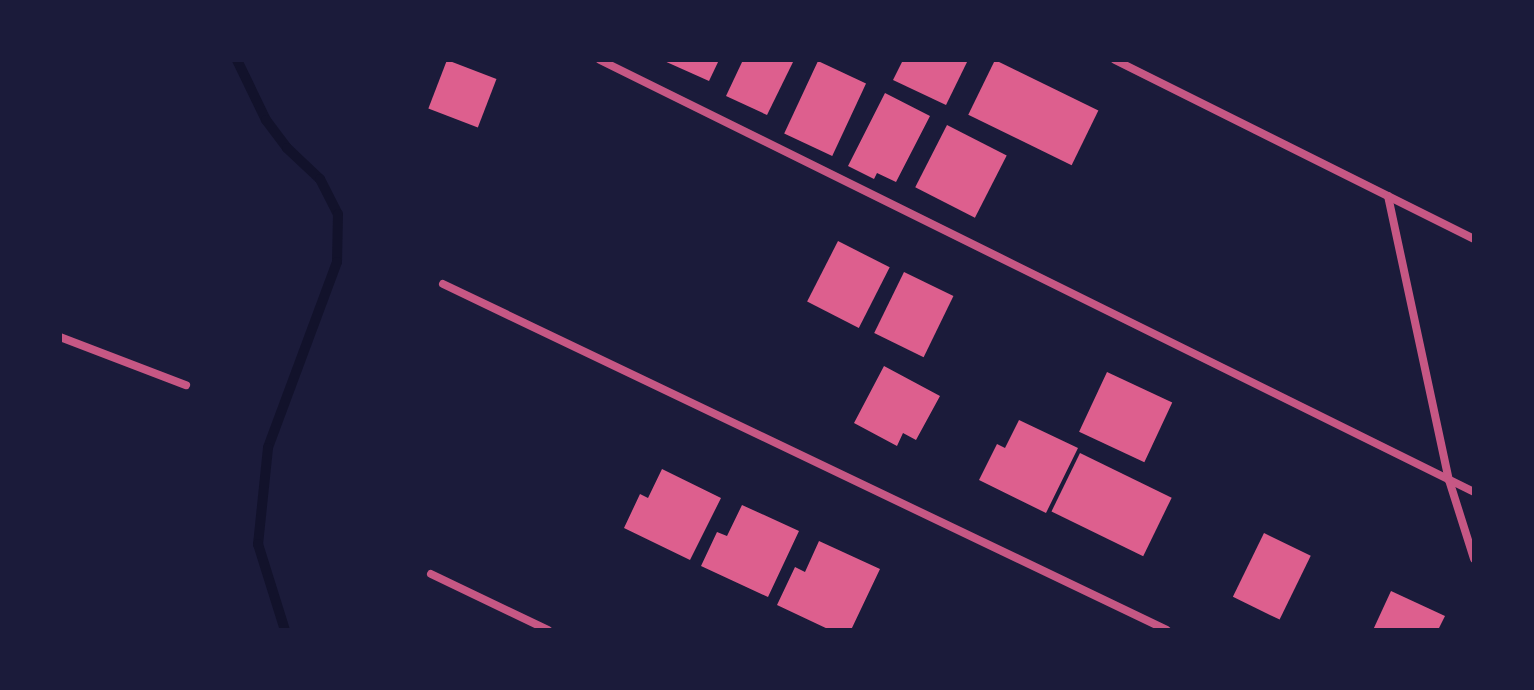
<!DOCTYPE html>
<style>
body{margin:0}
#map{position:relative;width:1534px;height:690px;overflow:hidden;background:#1b1b3a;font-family:"Source Sans 3",sans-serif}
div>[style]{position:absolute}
.stream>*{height:10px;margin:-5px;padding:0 5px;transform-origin:5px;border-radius:5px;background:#12122b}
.building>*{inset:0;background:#dd5f8e;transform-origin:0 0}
.minor>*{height:8px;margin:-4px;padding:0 4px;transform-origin:4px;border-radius:4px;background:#c65784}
span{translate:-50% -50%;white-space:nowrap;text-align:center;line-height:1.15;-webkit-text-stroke:6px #1b1b3a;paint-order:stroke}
.frame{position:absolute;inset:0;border:62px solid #1b1b3a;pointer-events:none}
</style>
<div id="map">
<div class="stream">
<i style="left:237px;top:60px;width:67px;rotate:64.2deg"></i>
<i style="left:266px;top:120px;width:35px;rotate:53deg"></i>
<i style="left:287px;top:148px;width:45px;rotate:43.2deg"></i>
<i style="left:320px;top:179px;width:39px;rotate:63deg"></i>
<i style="left:338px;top:214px;width:48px;rotate:91.2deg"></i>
<i style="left:337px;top:262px;width:198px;rotate:110.4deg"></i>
<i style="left:268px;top:448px;width:97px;rotate:95.9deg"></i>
<i style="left:258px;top:544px;width:90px;rotate:72.6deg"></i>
</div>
<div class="building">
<i style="left:447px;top:60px;width:53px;height:52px;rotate:21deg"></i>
<i style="clip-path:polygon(662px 60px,719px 60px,709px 81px)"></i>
<i style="clip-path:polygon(743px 60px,794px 60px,767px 115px,726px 96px)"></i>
<i style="clip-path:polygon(903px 60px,968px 60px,946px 105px,893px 80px)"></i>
<i style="left:995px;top:60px;width:115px;height:61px;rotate:26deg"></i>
<i style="left:818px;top:61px;width:53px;height:80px;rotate:25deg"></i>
<i style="clip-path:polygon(885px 93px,930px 116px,896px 182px,877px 173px,874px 179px,848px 166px)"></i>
<i style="left:947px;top:125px;width:67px;height:70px;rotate:27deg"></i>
<i style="left:838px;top:241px;width:58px;height:68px;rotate:27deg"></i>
<i style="left:904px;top:272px;width:55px;height:68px;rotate:26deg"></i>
<i style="clip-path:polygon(884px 366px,940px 396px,916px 440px,903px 433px,897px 446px,854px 423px)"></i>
<i style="left:1107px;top:372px;width:72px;height:66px;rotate:25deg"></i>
<i style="clip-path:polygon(1019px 420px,1078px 448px,1046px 513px,979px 480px,997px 444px,1005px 448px)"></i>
<i style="left:1080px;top:453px;width:102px;height:65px;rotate:26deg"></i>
<i style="clip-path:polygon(662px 469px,721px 498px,690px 560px,624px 528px,640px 494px,648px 498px)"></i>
<i style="clip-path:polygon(742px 505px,799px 531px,768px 597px,701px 566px,717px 532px,727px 536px)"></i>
<i style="left:1264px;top:533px;width:52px;height:71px;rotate:26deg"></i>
<i style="clip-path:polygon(819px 541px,880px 569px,851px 630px,830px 630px,777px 605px,795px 567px,805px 572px)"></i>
<i style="clip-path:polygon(1391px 591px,1445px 616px,1438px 630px,1373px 630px)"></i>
</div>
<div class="minor">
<i style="left:600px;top:60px;width:975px;rotate:26.3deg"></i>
<i style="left:1115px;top:60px;width:401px;rotate:26.5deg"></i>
<i style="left:1388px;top:196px;width:290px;rotate:77.9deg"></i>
<i style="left:1449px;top:480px;width:83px;rotate:72.4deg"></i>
<i style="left:443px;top:284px;width:802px;rotate:25.54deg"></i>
<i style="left:60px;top:337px;width:135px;rotate:20.9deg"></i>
<i style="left:431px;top:574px;width:130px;rotate:25.6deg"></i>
</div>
<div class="frame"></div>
</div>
